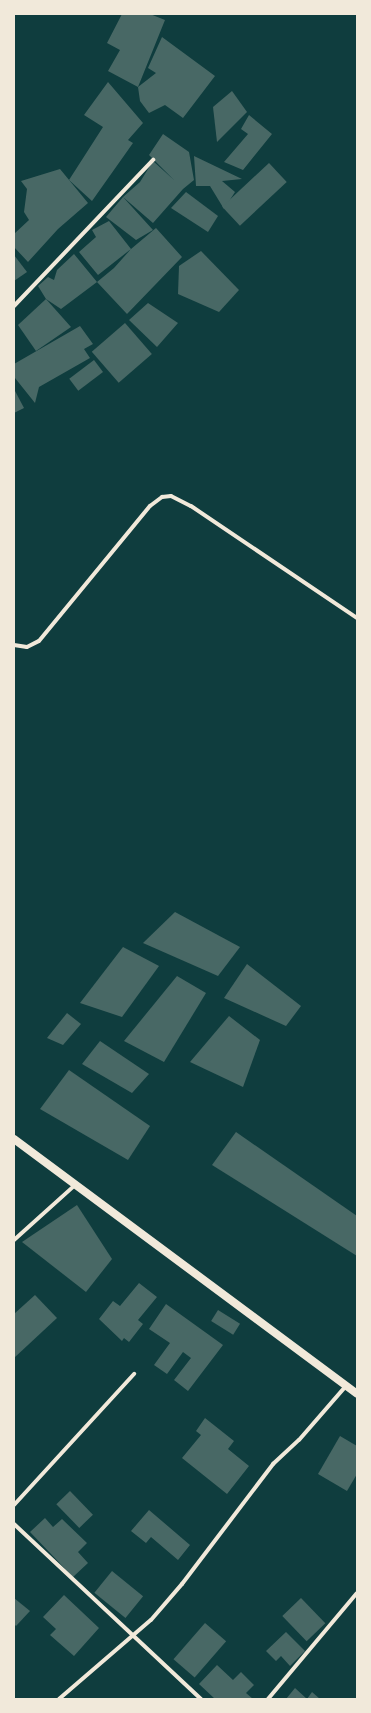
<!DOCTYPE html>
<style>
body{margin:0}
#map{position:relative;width:371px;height:1713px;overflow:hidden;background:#0f3d3e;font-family:Helvetica,sans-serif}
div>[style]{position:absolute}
.building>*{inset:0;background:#486865;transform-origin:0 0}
.minor>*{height:4px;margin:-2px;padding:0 2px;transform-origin:2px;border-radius:2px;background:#f1e9da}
.secondary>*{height:8px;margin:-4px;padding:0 4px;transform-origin:4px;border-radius:4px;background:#f1e9da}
span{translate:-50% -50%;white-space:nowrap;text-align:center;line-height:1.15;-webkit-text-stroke:3px #f1e9da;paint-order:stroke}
.frame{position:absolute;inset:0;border:15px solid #f1e9da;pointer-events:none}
</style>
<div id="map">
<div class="building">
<i style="clip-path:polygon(122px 14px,150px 14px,165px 20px,138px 87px,108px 71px,120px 50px,107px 43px)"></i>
<i style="clip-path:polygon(162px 37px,215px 76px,183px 118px,165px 105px,149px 113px,140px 101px,138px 87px,156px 73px,148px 68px)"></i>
<i style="clip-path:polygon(108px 82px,143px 123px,128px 140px,133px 143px,92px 201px,69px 180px,103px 127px,84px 115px)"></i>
<i style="clip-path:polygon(232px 91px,247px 112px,217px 142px,213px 107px)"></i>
<i style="clip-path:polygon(249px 115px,272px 134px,243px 170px,224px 162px,248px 134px,241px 129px)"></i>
<i style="clip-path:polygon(163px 134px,189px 152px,194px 180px,183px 189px,153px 223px,123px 197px,153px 230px,136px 240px,106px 217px,123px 197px,140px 182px,153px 161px,174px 180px,149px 155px)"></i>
<i style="clip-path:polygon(194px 156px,242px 179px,222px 181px,235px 192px,224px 209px,210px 186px,196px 186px)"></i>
<i style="left:269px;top:163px;width:26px;height:64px;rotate:47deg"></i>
<i style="clip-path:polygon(60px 169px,88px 203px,58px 229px,28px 262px,14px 247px,14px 234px,29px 220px,24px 212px,27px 189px,21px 181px)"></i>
<i style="clip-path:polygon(186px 192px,218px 216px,208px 232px,171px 208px)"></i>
<i style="clip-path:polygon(109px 221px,131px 249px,156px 228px,182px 257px,127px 314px,97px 282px,114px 268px,131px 249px,98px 275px,79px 252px,96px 237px,92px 230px)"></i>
<i style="clip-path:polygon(201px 251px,239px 290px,219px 312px,178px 294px,179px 266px)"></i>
<i style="clip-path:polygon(74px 254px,97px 282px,61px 309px,46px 299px,38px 286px,48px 277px,54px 280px,57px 270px)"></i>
<i style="clip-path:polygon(14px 255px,27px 272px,14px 281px)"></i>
<i style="clip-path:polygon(46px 299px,71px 327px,36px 351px,18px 325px)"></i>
<i style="clip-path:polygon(148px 303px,178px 323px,157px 347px,129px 320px)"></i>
<i style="left:125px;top:323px;width:41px;height:44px;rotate:49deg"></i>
<i style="clip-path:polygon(80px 326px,93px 344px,84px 349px,90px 358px,39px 387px,35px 403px,15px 378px,14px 364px)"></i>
<i style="left:94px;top:360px;width:15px;height:31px;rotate:53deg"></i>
<i style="clip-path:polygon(14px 389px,24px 408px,14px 413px)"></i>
<i style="clip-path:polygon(175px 912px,240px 947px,218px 976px,143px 943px)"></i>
<i style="clip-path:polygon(123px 947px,159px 966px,122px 1017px,80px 1003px)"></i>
<i style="clip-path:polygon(247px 964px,301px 1006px,286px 1026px,224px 998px)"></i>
<i style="clip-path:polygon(177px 976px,206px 993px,164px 1062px,124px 1041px)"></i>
<i style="clip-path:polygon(67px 1013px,81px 1024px,63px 1045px,47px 1038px)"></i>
<i style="clip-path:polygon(229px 1016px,260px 1040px,243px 1087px,190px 1062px)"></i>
<i style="clip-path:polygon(100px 1041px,149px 1074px,132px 1093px,82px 1064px)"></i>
<i style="clip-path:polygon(69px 1070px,150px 1126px,128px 1160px,40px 1109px)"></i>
<i style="clip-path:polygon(236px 1132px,357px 1216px,357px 1256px,212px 1165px)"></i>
<i style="clip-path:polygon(77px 1205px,112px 1259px,86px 1292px,22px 1242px)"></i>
<i style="clip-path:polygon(139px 1283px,157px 1297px,138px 1320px,143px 1324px,129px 1342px,124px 1338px,122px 1341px,99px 1319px,113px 1301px,120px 1306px)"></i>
<i style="clip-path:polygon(35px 1295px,57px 1318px,14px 1358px,14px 1314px)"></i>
<i style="clip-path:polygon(166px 1304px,223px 1345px,188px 1391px,174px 1380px,191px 1358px,183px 1352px,167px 1374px,154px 1365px,170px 1343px,149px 1329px)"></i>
<i style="left:218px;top:1310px;width:26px;height:13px;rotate:32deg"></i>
<i style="clip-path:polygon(205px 1418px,234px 1441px,228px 1449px,249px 1466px,227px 1494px,182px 1458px,201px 1435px,196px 1431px)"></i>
<i style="clip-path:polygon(340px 1436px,357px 1446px,357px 1474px,347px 1491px,318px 1474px)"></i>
<i style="left:70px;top:1491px;width:33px;height:19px;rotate:46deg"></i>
<i style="clip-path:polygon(149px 1510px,190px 1545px,178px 1560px,151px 1537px,146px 1543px,131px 1531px)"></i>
<i style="clip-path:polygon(45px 1518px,53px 1527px,62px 1519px,87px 1543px,78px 1552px,88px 1563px,73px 1577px,30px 1532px)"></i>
<i style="left:112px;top:1571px;width:40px;height:28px;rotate:39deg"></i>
<i style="clip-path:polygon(64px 1595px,99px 1628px,74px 1656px,50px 1635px,56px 1629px,43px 1617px)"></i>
<i style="clip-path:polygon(14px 1598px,30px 1611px,16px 1626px,14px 1624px)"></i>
<i style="left:301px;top:1598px;width:35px;height:26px;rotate:46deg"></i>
<i style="left:205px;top:1623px;width:28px;height:48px;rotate:41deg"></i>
<i style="clip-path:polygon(286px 1632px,305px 1651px,290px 1666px,281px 1656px,276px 1661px,266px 1651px)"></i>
<i style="clip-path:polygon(217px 1665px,233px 1680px,241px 1672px,254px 1685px,246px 1693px,253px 1699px,215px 1699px,199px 1684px)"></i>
<i style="clip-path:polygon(295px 1688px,307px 1699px,312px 1692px,320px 1699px,286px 1699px)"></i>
</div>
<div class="minor">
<i style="left:14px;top:306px;width:202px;rotate:-46.4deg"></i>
<i style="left:14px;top:645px;width:13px;rotate:9deg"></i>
<i style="left:27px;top:647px;width:13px;rotate:-27deg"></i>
<i style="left:39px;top:641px;width:175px;rotate:-50.6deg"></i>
<i style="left:150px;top:506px;width:15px;rotate:-37deg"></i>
<i style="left:162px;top:497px;width:9px;rotate:-6deg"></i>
<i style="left:171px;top:496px;width:22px;rotate:27deg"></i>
<i style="left:191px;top:506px;width:200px;rotate:34deg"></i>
<i style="left:14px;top:1240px;width:82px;rotate:-42deg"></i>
<i style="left:14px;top:1505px;width:178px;rotate:-47.5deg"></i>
<i style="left:14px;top:1524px;width:256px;rotate:43.1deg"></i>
<i style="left:59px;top:1699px;width:121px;rotate:-40.7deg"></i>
<i style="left:151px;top:1620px;width:48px;rotate:-49.3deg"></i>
<i style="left:182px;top:1584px;width:151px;rotate:-52.8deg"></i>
<i style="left:273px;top:1464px;width:35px;rotate:-43deg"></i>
<i style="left:299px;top:1440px;width:72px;rotate:-49deg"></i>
<i style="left:268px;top:1699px;width:138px;rotate:-50deg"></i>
</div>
<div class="secondary">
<i style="left:14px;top:1139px;width:427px;rotate:36.6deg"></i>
</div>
<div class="frame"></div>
</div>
